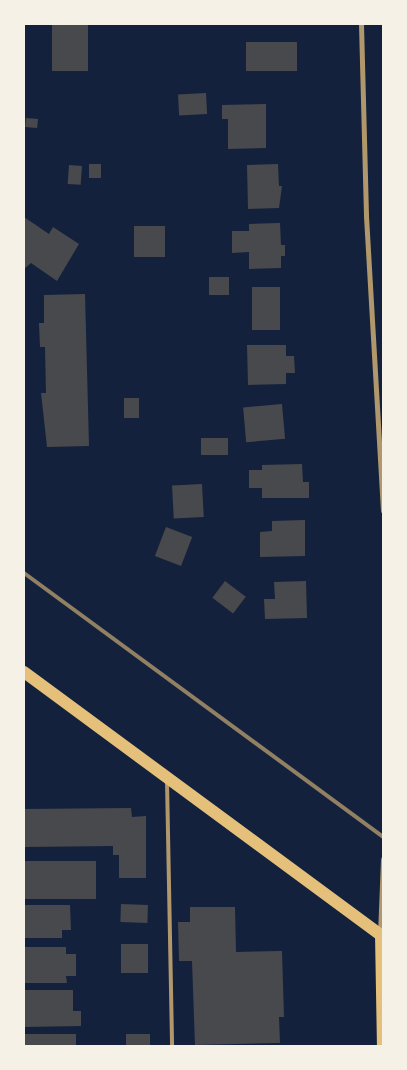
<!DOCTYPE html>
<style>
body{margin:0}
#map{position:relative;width:407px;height:1070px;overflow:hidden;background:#14213d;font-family:Lora,serif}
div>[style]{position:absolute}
.building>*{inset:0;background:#48494c;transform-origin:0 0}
.service>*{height:4px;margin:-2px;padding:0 2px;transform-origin:2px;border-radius:2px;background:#b1986c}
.minor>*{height:5px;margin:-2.5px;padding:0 2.5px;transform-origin:2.5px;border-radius:2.5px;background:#b1986c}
.secondary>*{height:10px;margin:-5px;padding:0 5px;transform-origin:5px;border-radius:5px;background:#e5c07b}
.primary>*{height:12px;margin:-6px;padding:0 6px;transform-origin:6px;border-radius:6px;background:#e5c07b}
.rail>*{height:4px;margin:-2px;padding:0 2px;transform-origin:2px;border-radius:2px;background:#918062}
span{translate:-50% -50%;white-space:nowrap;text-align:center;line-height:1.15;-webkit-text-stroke:4px #f6f1e7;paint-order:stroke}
.frame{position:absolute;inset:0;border:25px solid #f6f1e7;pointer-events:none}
</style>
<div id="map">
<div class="building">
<i style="left:52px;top:24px;width:36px;height:47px"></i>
<i style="left:297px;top:42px;width:29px;height:51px;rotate:90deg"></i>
<i style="left:206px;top:93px;width:21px;height:28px;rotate:87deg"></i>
<i style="clip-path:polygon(266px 104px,266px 148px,228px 149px,228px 119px,222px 119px,222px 105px)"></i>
<i style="left:26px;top:118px;width:12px;height:9px;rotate:5deg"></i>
<i style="left:89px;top:164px;width:12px;height:14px"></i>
<i style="clip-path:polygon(278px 164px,279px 186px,282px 186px,279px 208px,248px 209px,247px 165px)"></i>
<i style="left:69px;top:165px;width:13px;height:19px;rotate:4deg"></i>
<i style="clip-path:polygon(24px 217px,49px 234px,53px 227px,79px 244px,57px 281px,31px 263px,24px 269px)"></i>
<i style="clip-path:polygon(280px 223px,281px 245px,285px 245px,285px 256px,281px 256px,281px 268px,249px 269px,249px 252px,232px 253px,232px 231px,249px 231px,249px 224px)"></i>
<i style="left:134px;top:226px;width:31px;height:31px"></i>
<i style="left:209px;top:277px;width:20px;height:18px"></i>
<i style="left:252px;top:287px;width:28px;height:43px"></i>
<i style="clip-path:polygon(85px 294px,89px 446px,47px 447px,41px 393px,46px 393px,45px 347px,40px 347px,39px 323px,44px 323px,44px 295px)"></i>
<i style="clip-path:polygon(247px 345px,286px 345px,286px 356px,294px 356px,295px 373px,286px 373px,286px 384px,248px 385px)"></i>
<i style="left:124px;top:398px;width:15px;height:20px"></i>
<i style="left:282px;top:404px;width:35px;height:39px;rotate:85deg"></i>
<i style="left:201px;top:438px;width:27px;height:17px"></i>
<i style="clip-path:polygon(302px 464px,303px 482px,309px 482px,309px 498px,262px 498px,262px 488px,249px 488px,249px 470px,262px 470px,262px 465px)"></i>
<i style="left:202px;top:484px;width:33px;height:30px;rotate:87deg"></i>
<i style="clip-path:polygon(305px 520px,305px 556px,260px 557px,260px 532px,272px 531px,272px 521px)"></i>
<i style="left:166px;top:527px;width:28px;height:31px;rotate:21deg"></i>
<i style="left:225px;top:581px;width:26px;height:21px;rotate:37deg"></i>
<i style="clip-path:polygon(306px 581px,307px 618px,265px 619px,264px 599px,275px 599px,274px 582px)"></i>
<i style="clip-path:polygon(131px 808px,132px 817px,146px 816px,146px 878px,119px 878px,119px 855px,113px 855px,113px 846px,24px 847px,24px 809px)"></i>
<i style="left:96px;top:861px;width:38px;height:72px;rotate:90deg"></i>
<i style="left:121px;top:904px;width:27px;height:18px;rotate:2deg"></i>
<i style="clip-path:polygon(24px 905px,70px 905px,71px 930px,62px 930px,62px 938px,24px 938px)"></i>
<i style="clip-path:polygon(190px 907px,235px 907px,236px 952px,282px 951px,284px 1017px,279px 1017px,280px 1043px,195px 1045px,192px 961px,179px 961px,178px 922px,190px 922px)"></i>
<i style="left:121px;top:944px;width:27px;height:29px"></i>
<i style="clip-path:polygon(24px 947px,66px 947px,66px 954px,76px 954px,76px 976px,66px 976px,67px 983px,24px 983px)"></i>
<i style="clip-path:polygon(24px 990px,73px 990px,73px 1011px,81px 1011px,81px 1026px,24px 1027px)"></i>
<i style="left:24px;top:1034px;width:52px;height:12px"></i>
<i style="left:126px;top:1034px;width:24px;height:12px"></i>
</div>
<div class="service">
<i style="left:167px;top:781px;width:265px;rotate:88.9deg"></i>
</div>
<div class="minor">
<i style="left:361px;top:24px;width:192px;rotate:88.5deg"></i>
<i style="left:366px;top:216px;width:295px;rotate:86.7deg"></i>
<i style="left:380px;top:934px;width:75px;rotate:-87.7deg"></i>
</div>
<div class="secondary">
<i style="left:380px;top:934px;width:112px;rotate:89deg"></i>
</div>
<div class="primary">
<i style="left:24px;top:672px;width:446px;rotate:36.4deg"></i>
</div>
<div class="rail">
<i style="left:24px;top:573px;width:446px;rotate:36.3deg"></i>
</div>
<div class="frame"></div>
</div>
